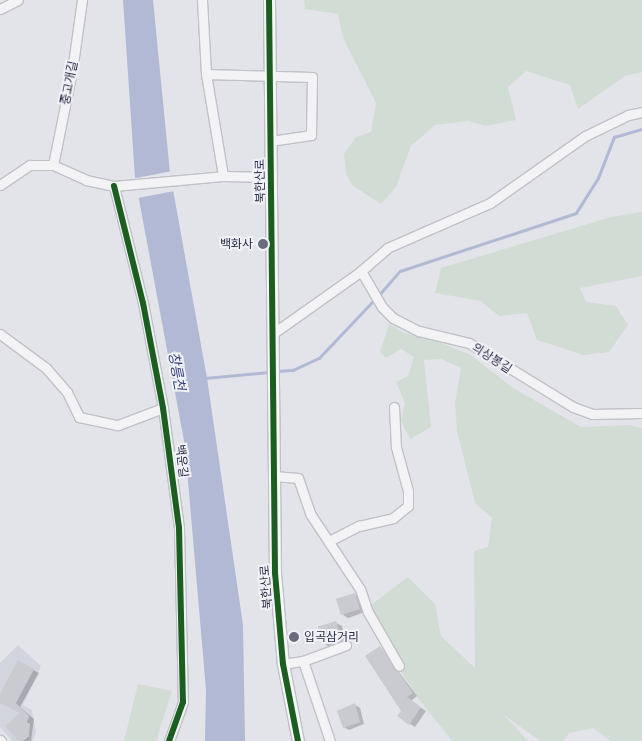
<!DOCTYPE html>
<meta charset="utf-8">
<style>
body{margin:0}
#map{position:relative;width:642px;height:741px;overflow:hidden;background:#e3e4e9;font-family:Lato,"Noto Sans KR",sans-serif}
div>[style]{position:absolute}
.built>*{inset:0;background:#d3d5de}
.green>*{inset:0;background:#d1dcd4}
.water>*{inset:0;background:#b1b9d5}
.pier>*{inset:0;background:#e3e4e9;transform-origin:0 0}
.shadow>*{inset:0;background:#0003}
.stream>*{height:2.5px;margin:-1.25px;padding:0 1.25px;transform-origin:1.25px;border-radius:1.25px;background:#b1b9d5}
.building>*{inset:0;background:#cacbd1;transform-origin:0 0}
.roads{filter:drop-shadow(1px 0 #c0c1c7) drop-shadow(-1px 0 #c0c1c7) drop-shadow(0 1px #c0c1c7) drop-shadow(0 -1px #c0c1c7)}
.minor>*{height:9px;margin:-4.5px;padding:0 4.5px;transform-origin:4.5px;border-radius:4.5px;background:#f3f3f6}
.major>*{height:11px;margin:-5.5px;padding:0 5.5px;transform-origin:5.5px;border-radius:5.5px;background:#f7f7f7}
.cycleway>*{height:6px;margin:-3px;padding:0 3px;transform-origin:3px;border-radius:3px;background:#1b5e20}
.dots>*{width:14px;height:14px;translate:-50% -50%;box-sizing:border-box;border:2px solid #f1f2f8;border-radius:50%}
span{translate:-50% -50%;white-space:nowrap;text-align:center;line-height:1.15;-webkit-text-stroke:4px #f1f2f8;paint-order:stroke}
.street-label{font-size:12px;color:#292b44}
.poi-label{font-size:12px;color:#292b44}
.right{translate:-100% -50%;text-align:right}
.left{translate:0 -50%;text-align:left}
.water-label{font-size:14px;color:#303e7a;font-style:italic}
</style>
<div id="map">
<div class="built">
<i style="clip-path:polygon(18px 645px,41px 666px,23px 705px,32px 710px,36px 733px,33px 741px,12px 741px,0 727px,0 663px)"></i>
</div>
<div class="green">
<i style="clip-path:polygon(304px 0,642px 0,642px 72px,625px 76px,578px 109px,570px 85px,526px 71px,508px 87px,516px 120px,485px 126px,468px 121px,435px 125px,411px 146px,396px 187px,381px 204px,352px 185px,346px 174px,344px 154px,356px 137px,371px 132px,376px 103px,343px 38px,338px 14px,305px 9px)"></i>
<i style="clip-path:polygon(642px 212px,642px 276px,580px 288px,586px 302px,616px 306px,628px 325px,609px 352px,584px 355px,537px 340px,527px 313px,499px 316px,481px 301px,435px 293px,441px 268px,611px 217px)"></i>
<i style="clip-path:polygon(389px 324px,404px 333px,428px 338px,471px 355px,513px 388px,581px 427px,630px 425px,642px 428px,642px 741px,611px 741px,593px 728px,569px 733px,563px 741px,540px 741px,503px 714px,528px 741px,452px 741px,418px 698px,366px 617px,371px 605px,408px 577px,435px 604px,441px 636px,475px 668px,474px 551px,488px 547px,492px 518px,475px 503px,457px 431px,455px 403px,461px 368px,441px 359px,424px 360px,431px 427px,410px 439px,401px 421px,405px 403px,396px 382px,408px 376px,414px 357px,401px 349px,386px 358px,380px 352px)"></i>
<i style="clip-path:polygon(138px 684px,172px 691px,156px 741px,124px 741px)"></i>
</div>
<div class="water">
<i style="clip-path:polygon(123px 0,153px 0,170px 173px,207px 378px,243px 625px,245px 741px,205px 741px,206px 690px,185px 446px,135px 178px)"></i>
</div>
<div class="pier">
<i style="left:172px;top:171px;width:20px;height:40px;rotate:79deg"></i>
</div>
<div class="shadow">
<i style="clip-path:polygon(355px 594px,360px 597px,365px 612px,348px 618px,343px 615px)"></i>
<i style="clip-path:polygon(336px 623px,342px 626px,345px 640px,328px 646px,323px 643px)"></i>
<i style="clip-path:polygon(380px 647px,417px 696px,411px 701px,426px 711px,415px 727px,398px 716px,402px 711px)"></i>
<i style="clip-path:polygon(18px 662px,39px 673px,20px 707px,34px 719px,31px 741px,20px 741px,22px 713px,0 701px)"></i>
<i style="clip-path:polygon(355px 705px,360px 708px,364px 724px,349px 730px,344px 727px)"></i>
</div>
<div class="stream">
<i style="left:378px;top:296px;width:33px;rotate:-49deg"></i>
<i style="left:400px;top:271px;width:185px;rotate:-18.2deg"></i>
<i style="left:576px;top:213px;width:41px;rotate:-57.8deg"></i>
<i style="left:598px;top:178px;width:44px;rotate:-68.7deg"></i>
<i style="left:614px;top:137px;width:29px;rotate:-16deg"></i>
<i style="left:277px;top:371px;width:16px;rotate:-4deg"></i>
<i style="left:293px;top:370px;width:29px;rotate:-25deg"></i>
<i style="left:319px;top:358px;width:80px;rotate:-46.5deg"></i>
<i style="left:205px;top:378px;width:64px;rotate:-5.4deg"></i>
</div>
<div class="building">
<i style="left:355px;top:593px;width:17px;height:20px;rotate:73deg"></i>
<i style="left:336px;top:621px;width:17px;height:19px;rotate:73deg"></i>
<i style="clip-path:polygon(380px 646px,413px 693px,407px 697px,421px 707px,409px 725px,397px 716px,401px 711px,365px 656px)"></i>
<i style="clip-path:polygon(18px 660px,34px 669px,16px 703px,29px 716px,27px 722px,30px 724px,29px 736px,23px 741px,18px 741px,5px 726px,20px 713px,0 703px,0 694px)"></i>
<i style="clip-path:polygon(355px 703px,360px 722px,343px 728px,337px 711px)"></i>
</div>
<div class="roads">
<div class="minor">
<i style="left:202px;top:0;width:74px;rotate:86.9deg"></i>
<i style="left:206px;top:74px;width:103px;rotate:80.5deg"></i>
<i style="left:0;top:9px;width:20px;rotate:-27deg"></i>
<i style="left:206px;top:74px;width:106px;rotate:1.6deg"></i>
<i style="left:312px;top:77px;width:58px;rotate:91deg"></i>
<i style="left:311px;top:135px;width:40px;rotate:171.5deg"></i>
<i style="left:53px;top:165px;width:96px;rotate:-78.6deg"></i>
<i style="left:72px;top:71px;width:72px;rotate:-82deg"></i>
<i style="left:0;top:185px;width:36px;rotate:-34deg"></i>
<i style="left:30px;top:165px;width:23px"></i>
<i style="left:53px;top:165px;width:36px;rotate:24deg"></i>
<i style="left:86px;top:180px;width:29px;rotate:12deg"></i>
<i style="left:114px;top:186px;width:109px;rotate:-5.2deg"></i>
<i style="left:223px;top:176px;width:49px;rotate:1.2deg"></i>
<i style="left:114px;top:186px;width:121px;rotate:76.1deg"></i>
<i style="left:143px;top:303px;width:107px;rotate:79.2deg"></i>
<i style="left:163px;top:408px;width:121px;rotate:82.4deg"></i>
<i style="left:179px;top:528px;width:174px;rotate:88.7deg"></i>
<i style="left:183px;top:702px;width:41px;rotate:109.7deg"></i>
<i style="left:361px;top:271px;width:42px;rotate:59.7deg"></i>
<i style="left:382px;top:307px;width:16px;rotate:45deg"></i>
<i style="left:393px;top:318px;width:29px;rotate:27deg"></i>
<i style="left:419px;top:331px;width:51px;rotate:13.5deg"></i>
<i style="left:469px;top:343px;width:122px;rotate:31.6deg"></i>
<i style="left:573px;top:407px;width:20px;rotate:20deg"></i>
<i style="left:592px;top:414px;width:50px;rotate:-1.1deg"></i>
<i style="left:275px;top:332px;width:105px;rotate:-35.3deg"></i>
<i style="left:361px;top:271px;width:35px;rotate:-41deg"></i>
<i style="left:387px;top:248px;width:112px;rotate:-23.6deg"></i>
<i style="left:490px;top:203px;width:116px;rotate:-35.2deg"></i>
<i style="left:585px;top:136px;width:48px;rotate:-26deg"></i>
<i style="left:628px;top:115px;width:14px;rotate:-12deg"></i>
<i style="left:0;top:334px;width:57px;rotate:36.5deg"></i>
<i style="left:46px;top:368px;width:32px;rotate:49deg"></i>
<i style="left:67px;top:392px;width:28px;rotate:64deg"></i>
<i style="left:79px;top:417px;width:40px;rotate:12deg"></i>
<i style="left:118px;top:425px;width:48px;rotate:-20.7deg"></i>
<i style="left:274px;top:476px;width:24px;rotate:5deg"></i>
<i style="left:298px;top:478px;width:39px;rotate:71deg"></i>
<i style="left:311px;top:515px;width:89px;rotate:56.5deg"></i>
<i style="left:360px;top:589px;width:24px;rotate:71deg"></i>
<i style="left:368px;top:612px;width:62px;rotate:60.1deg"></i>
<i style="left:329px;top:541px;width:34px;rotate:-27deg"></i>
<i style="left:359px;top:526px;width:35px;rotate:-13deg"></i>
<i style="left:393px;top:518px;width:19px;rotate:-39deg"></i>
<i style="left:408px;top:506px;width:15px;rotate:-90deg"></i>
<i style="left:408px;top:491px;width:46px;rotate:-105.3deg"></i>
<i style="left:396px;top:447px;width:40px;rotate:-92.9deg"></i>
<i style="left:303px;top:661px;width:46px;rotate:-20.4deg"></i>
<i style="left:283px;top:664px;width:20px;rotate:-9deg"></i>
<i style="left:303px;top:661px;width:84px;rotate:71.4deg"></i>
<i style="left:0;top:740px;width:1px;rotate:45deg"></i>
</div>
<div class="major">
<i style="left:269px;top:0;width:573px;rotate:89.4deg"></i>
<i style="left:275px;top:573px;width:91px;rotate:85deg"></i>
<i style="left:283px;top:664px;width:78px;rotate:79deg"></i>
</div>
</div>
<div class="cycleway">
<i style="left:269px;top:0;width:573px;rotate:89.4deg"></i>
<i style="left:275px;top:573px;width:91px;rotate:85deg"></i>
<i style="left:283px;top:664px;width:78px;rotate:79deg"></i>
<i style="left:114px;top:186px;width:121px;rotate:76.1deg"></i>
<i style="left:143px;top:303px;width:107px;rotate:79.2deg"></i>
<i style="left:163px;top:408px;width:121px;rotate:82.4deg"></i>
<i style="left:179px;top:528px;width:174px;rotate:88.7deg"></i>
<i style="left:183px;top:702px;width:41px;rotate:109.7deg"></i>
</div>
<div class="dots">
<i style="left:263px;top:244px;background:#6a6c7e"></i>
<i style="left:294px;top:637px;background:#6a6c7e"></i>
</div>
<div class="street-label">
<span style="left:69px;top:83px;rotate:-79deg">중고개길</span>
<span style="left:260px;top:181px;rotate:-91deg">북한산로</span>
<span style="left:492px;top:358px;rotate:33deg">의상봉길</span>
<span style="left:182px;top:461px;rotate:83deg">백운길</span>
<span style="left:266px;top:587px;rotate:-94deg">북한산로</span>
</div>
<div class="poi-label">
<span class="right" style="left:253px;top:244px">백화사</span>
<span class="left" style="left:304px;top:637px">입곡삼거리</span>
</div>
<div class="water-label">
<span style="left:177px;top:371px;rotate:80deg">창릉천</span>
</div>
</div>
